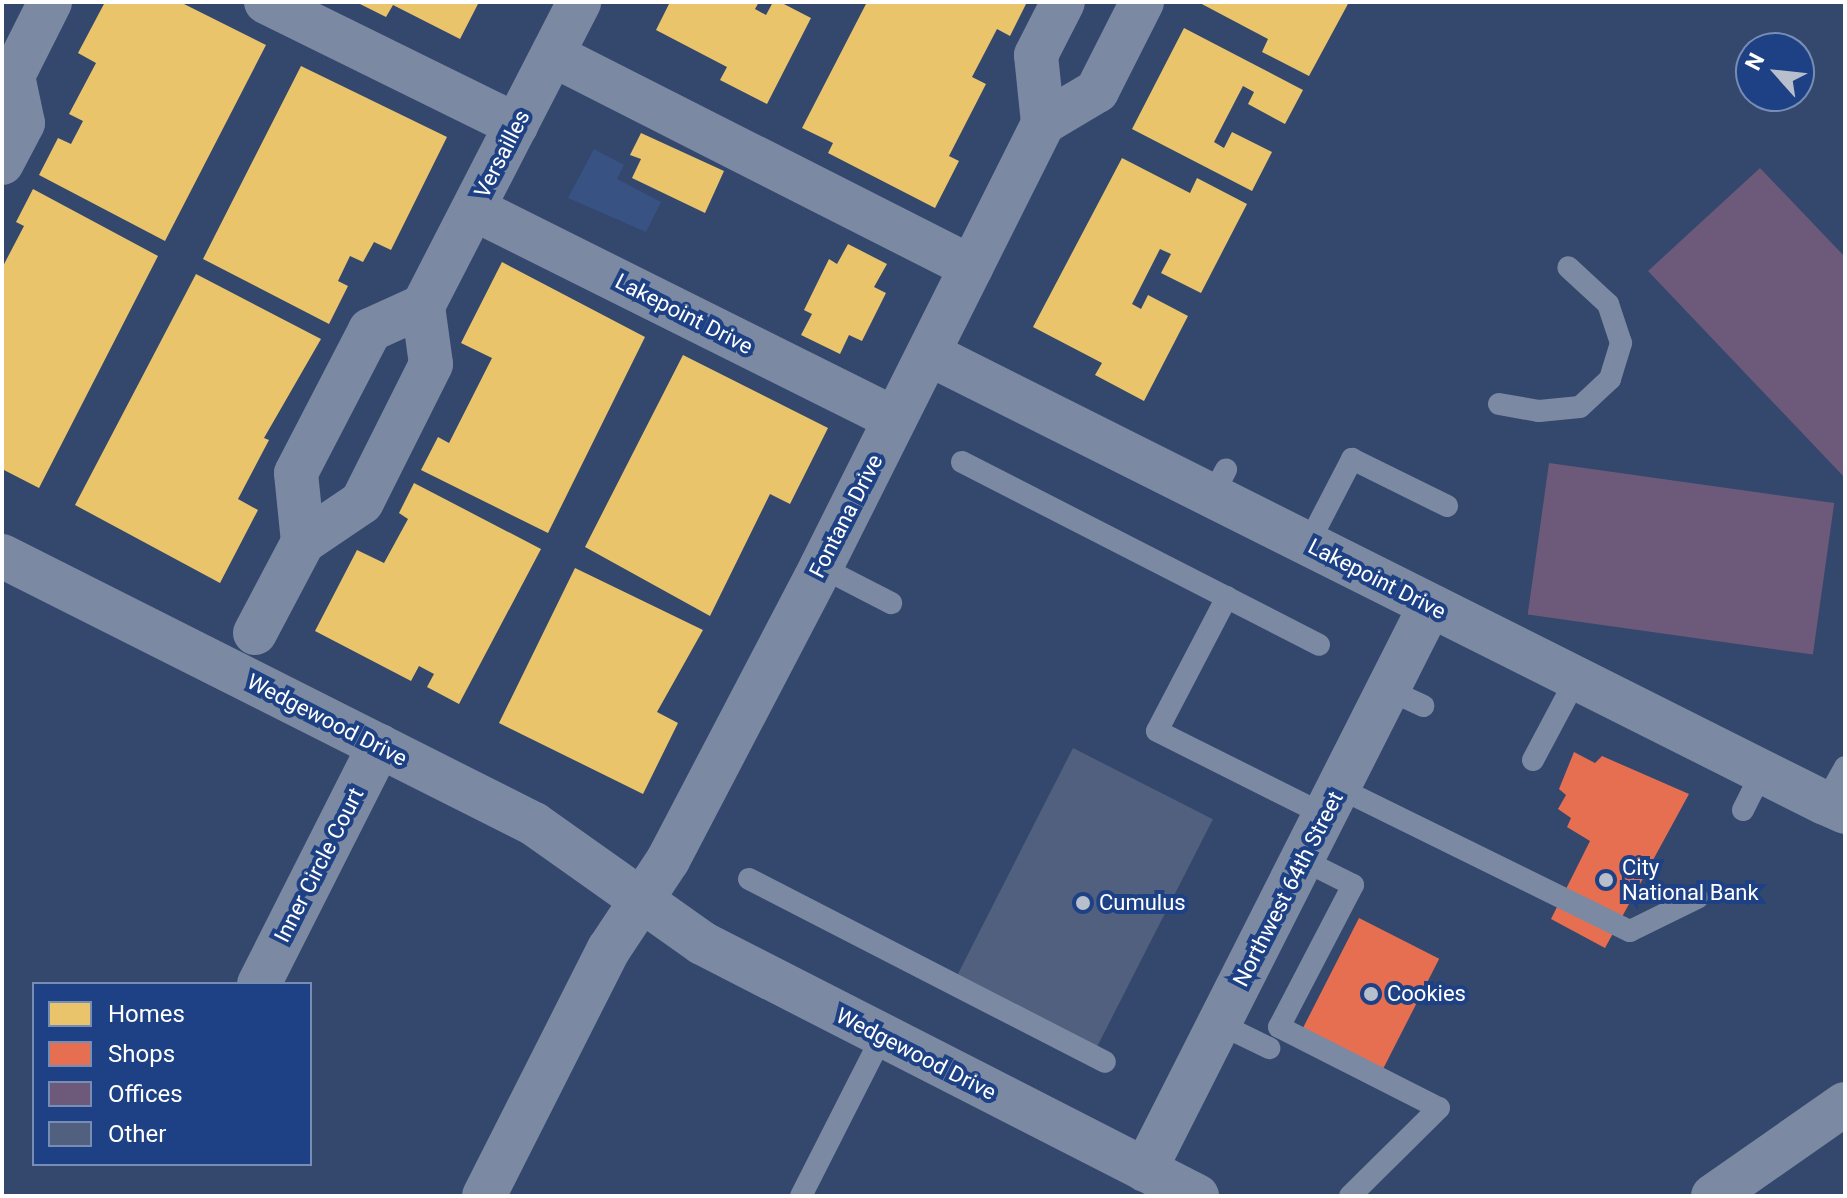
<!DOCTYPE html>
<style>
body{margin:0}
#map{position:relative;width:1847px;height:1198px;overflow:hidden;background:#34486d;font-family:Roboto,sans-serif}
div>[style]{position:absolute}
.water>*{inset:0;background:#385283}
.homes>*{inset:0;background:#e9c46a}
.shops>*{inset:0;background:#e76f51;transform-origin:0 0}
.offices>*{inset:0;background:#6d597a;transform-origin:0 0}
.building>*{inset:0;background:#50607e;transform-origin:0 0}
.lane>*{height:22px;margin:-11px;padding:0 11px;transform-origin:11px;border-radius:11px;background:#7b89a3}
.street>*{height:44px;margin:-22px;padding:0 22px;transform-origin:22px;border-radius:22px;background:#7b89a3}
.highway>*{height:44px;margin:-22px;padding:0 22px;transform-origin:22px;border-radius:22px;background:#7b89a2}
.dots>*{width:22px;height:22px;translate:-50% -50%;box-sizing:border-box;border:4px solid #1d4184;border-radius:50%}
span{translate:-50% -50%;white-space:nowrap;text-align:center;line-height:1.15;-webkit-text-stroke:8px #1d4184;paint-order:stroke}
.street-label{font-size:22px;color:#fff}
.poi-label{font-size:22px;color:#fff}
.left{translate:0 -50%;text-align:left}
.frame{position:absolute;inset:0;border:4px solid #fff;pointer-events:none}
.legend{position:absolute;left:32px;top:982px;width:280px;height:184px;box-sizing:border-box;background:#1d4184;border:2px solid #778db5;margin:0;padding:10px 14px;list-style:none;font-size:24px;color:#fff}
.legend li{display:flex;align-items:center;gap:16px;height:40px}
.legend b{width:40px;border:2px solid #778db5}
.north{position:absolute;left:1735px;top:32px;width:80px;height:80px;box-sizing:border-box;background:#1d4184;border:2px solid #778db5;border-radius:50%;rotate:297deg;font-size:22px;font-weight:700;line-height:32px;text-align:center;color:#fff}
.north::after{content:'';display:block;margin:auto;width:28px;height:36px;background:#b8bfcc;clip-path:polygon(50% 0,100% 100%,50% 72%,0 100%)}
</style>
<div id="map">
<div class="water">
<i style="clip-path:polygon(594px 149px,624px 165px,617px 179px,661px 202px,646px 232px,568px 198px)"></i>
</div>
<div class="homes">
<i style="clip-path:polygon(105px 2px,180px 2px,266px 45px,165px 241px,39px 175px,58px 138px,71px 144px,83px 121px,69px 114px,96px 63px,78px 53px)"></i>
<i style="clip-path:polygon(356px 2px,479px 2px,460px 39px,393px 5px,386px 17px)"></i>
<i style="clip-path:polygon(670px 2px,759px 2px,755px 9px,766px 15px,773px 2px,780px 2px,811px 18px,767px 104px,720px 80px,727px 67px,656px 30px)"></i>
<i style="clip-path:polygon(867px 2px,1026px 4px,1010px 36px,997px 29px,972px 77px,986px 84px,949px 156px,959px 161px,935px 208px,828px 153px,833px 143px,802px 128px)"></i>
<i style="clip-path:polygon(1198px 2px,1349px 2px,1309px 76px,1262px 52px,1268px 39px)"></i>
<i style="clip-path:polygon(1184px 28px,1303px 90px,1285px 124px,1248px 104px,1254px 92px,1243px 86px,1214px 142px,1224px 148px,1232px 132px,1272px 152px,1252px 191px,1132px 129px)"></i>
<i style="clip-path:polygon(301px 66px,447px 137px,391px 250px,374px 242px,363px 262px,350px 256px,338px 281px,348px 286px,329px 324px,203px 259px)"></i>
<i style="clip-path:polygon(641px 133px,724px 171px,705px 213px,632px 178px,641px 159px,630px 155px)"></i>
<i style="clip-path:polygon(1122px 158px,1190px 193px,1197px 178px,1247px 204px,1201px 293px,1161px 273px,1171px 254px,1160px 249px,1132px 304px,1141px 309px,1148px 295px,1188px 316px,1144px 401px,1095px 375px,1102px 363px,1033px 327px)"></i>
<i style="clip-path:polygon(33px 189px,158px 256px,39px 488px,2px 469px,2px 268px,24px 226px,16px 222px)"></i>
<i style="clip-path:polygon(848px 244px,887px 264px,874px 287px,886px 293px,862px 341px,849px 335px,840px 354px,801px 335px,812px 314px,804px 310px,829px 259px,837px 264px)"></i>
<i style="clip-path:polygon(502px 262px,645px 337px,548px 533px,421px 470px,438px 437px,449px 443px,492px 358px,461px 343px)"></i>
<i style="clip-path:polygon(196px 274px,321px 339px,264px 438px,269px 440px,238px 499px,258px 510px,220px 583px,75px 505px)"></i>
<i style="clip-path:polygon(683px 355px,828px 428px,790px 504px,770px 494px,710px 616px,585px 547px)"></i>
<i style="clip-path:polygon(414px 483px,541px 549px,459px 704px,427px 687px,434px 674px,419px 666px,411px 681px,315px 631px,357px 550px,384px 563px,408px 519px,399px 513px)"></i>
<i style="clip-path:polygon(575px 568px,703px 630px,657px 712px,678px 723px,643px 794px,499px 723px)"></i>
</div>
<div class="shops">
<i style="clip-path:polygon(1574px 752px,1595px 763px,1602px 756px,1689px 794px,1605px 948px,1551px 919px,1590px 841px,1567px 827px,1571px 818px,1558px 809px,1566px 795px,1559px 789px)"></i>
<i style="left:1359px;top:918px;width:90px;height:124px;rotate:27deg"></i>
</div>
<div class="offices">
<i style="clip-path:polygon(1760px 168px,1845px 257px,1845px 478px,1648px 271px)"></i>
<i style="left:1549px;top:463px;width:288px;height:153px;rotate:8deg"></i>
</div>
<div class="building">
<i style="left:1073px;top:748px;width:157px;height:269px;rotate:27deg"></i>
</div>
<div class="lane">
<i style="left:1499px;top:404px;width:41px;rotate:9.9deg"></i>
<i style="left:1539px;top:411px;width:41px;rotate:-5.6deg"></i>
<i style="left:1580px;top:407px;width:41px;rotate:-43deg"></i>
<i style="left:1610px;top:379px;width:38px;rotate:-73deg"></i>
<i style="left:1621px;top:343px;width:41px;rotate:-108.4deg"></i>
<i style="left:1608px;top:304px;width:54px;rotate:-137.2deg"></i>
<i style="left:962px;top:462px;width:401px;rotate:27.1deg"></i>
<i style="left:1212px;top:496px;width:30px;rotate:-62deg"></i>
<i style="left:1308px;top:544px;width:96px;rotate:-62.6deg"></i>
<i style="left:1352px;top:459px;width:106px;rotate:26.3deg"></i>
<i style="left:821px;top:567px;width:79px;rotate:27.2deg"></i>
<i style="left:1227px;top:597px;width:151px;rotate:117.6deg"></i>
<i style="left:1157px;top:731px;width:188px;rotate:26.6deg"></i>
<i style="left:1389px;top:690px;width:38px;rotate:25deg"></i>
<i style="left:1533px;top:760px;width:92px;rotate:-62deg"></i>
<i style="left:1339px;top:788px;width:324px;rotate:26.2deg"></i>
<i style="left:1630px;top:931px;width:75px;rotate:-26.2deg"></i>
<i style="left:1825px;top:803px;width:41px;rotate:-60.9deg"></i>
<i style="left:1743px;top:810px;width:42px;rotate:-63.4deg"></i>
<i style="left:1303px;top:860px;width:56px;rotate:26.6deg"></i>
<i style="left:1353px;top:885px;width:160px;rotate:117.5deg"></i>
<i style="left:1279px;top:1027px;width:179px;rotate:26.9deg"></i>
<i style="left:1439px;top:1108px;width:125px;rotate:135.3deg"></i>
<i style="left:749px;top:879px;width:400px;rotate:27.2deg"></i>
<i style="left:1220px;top:1024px;width:55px;rotate:26.1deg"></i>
<i style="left:801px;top:1196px;width:179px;rotate:-63.1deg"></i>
</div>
<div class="street">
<i style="left:266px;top:2px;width:279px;rotate:26.2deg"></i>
<i style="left:553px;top:55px;width:469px;rotate:26.9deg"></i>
<i style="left:2px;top:81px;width:12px;rotate:-24deg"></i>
<i style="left:13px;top:76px;width:83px;rotate:-63.4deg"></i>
<i style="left:1043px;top:123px;width:68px;rotate:-95.9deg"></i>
<i style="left:1036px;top:55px;width:59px;rotate:-63deg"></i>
<i style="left:2px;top:163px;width:45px;rotate:-62.3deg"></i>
<i style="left:23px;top:123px;width:48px;rotate:-102deg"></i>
<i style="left:474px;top:209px;width:470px;rotate:26.5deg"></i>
<i style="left:929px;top:354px;width:1002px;rotate:26.62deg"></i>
<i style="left:303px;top:542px;width:69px;rotate:-95.8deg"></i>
<i style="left:296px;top:473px;width:161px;rotate:-62.6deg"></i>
<i style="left:370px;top:330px;width:58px;rotate:-24.4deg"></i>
<i style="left:2px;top:556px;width:596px;rotate:26.74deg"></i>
<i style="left:534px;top:824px;width:206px;rotate:35.3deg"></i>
<i style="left:702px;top:943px;width:556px;rotate:27.07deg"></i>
<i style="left:255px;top:633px;width:103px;rotate:-62.2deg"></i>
<i style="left:303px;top:542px;width:71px;rotate:-34.1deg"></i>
<i style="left:362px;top:502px;width:154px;rotate:-63.4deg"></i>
<i style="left:431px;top:364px;width:59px;rotate:-97.9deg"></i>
<i style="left:423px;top:306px;width:342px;rotate:-62.8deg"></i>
<i style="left:259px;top:984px;width:267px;rotate:-63.2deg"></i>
<i style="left:1145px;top:1170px;width:632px;rotate:-63.19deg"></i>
<i style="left:484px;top:1196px;width:277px;rotate:-63.2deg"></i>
<i style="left:609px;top:949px;width:107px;rotate:-56.5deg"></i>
<i style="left:668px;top:860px;width:331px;rotate:-62.4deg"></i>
<i style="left:821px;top:567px;width:496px;rotate:-63.4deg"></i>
<i style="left:1043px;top:123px;width:63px;rotate:-30.7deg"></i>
<i style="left:1097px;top:91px;width:100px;rotate:-63.2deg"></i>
</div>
<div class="highway">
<i style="left:1825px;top:803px;width:22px;rotate:24deg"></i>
<i style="left:1713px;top:1196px;width:161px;rotate:-34.9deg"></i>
</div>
<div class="dots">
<i style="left:1606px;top:880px;background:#b8bfcc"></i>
<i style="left:1083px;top:903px;background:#b8bfcc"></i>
<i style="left:1371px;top:994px;background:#b8bfcc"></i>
</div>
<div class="street-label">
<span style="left:502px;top:154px;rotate:-63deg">Versailles</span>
<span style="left:684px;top:314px;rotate:27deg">Lakepoint Drive</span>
<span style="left:846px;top:516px;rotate:-63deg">Fontana Drive</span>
<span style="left:1377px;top:579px;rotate:27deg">Lakepoint Drive</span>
<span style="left:327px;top:720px;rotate:27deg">Wedgewood Drive</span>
<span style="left:319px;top:865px;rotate:-63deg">Inner Circle Court</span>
<span style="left:1288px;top:889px;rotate:-63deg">Northwest 64th Street</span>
<span style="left:916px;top:1054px;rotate:27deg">Wedgewood Drive</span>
</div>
<div class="poi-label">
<span class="left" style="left:1622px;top:880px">City<br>National Bank</span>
<span class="left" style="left:1099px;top:903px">Cumulus</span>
<span class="left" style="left:1387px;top:994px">Cookies</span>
</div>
<div class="frame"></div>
<ul class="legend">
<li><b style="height:22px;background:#e9c46a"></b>Homes</li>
<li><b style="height:22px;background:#e76f51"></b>Shops</li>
<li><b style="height:22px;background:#6d597a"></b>Offices</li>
<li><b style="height:22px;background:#50607e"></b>Other</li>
</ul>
<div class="north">N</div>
</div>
